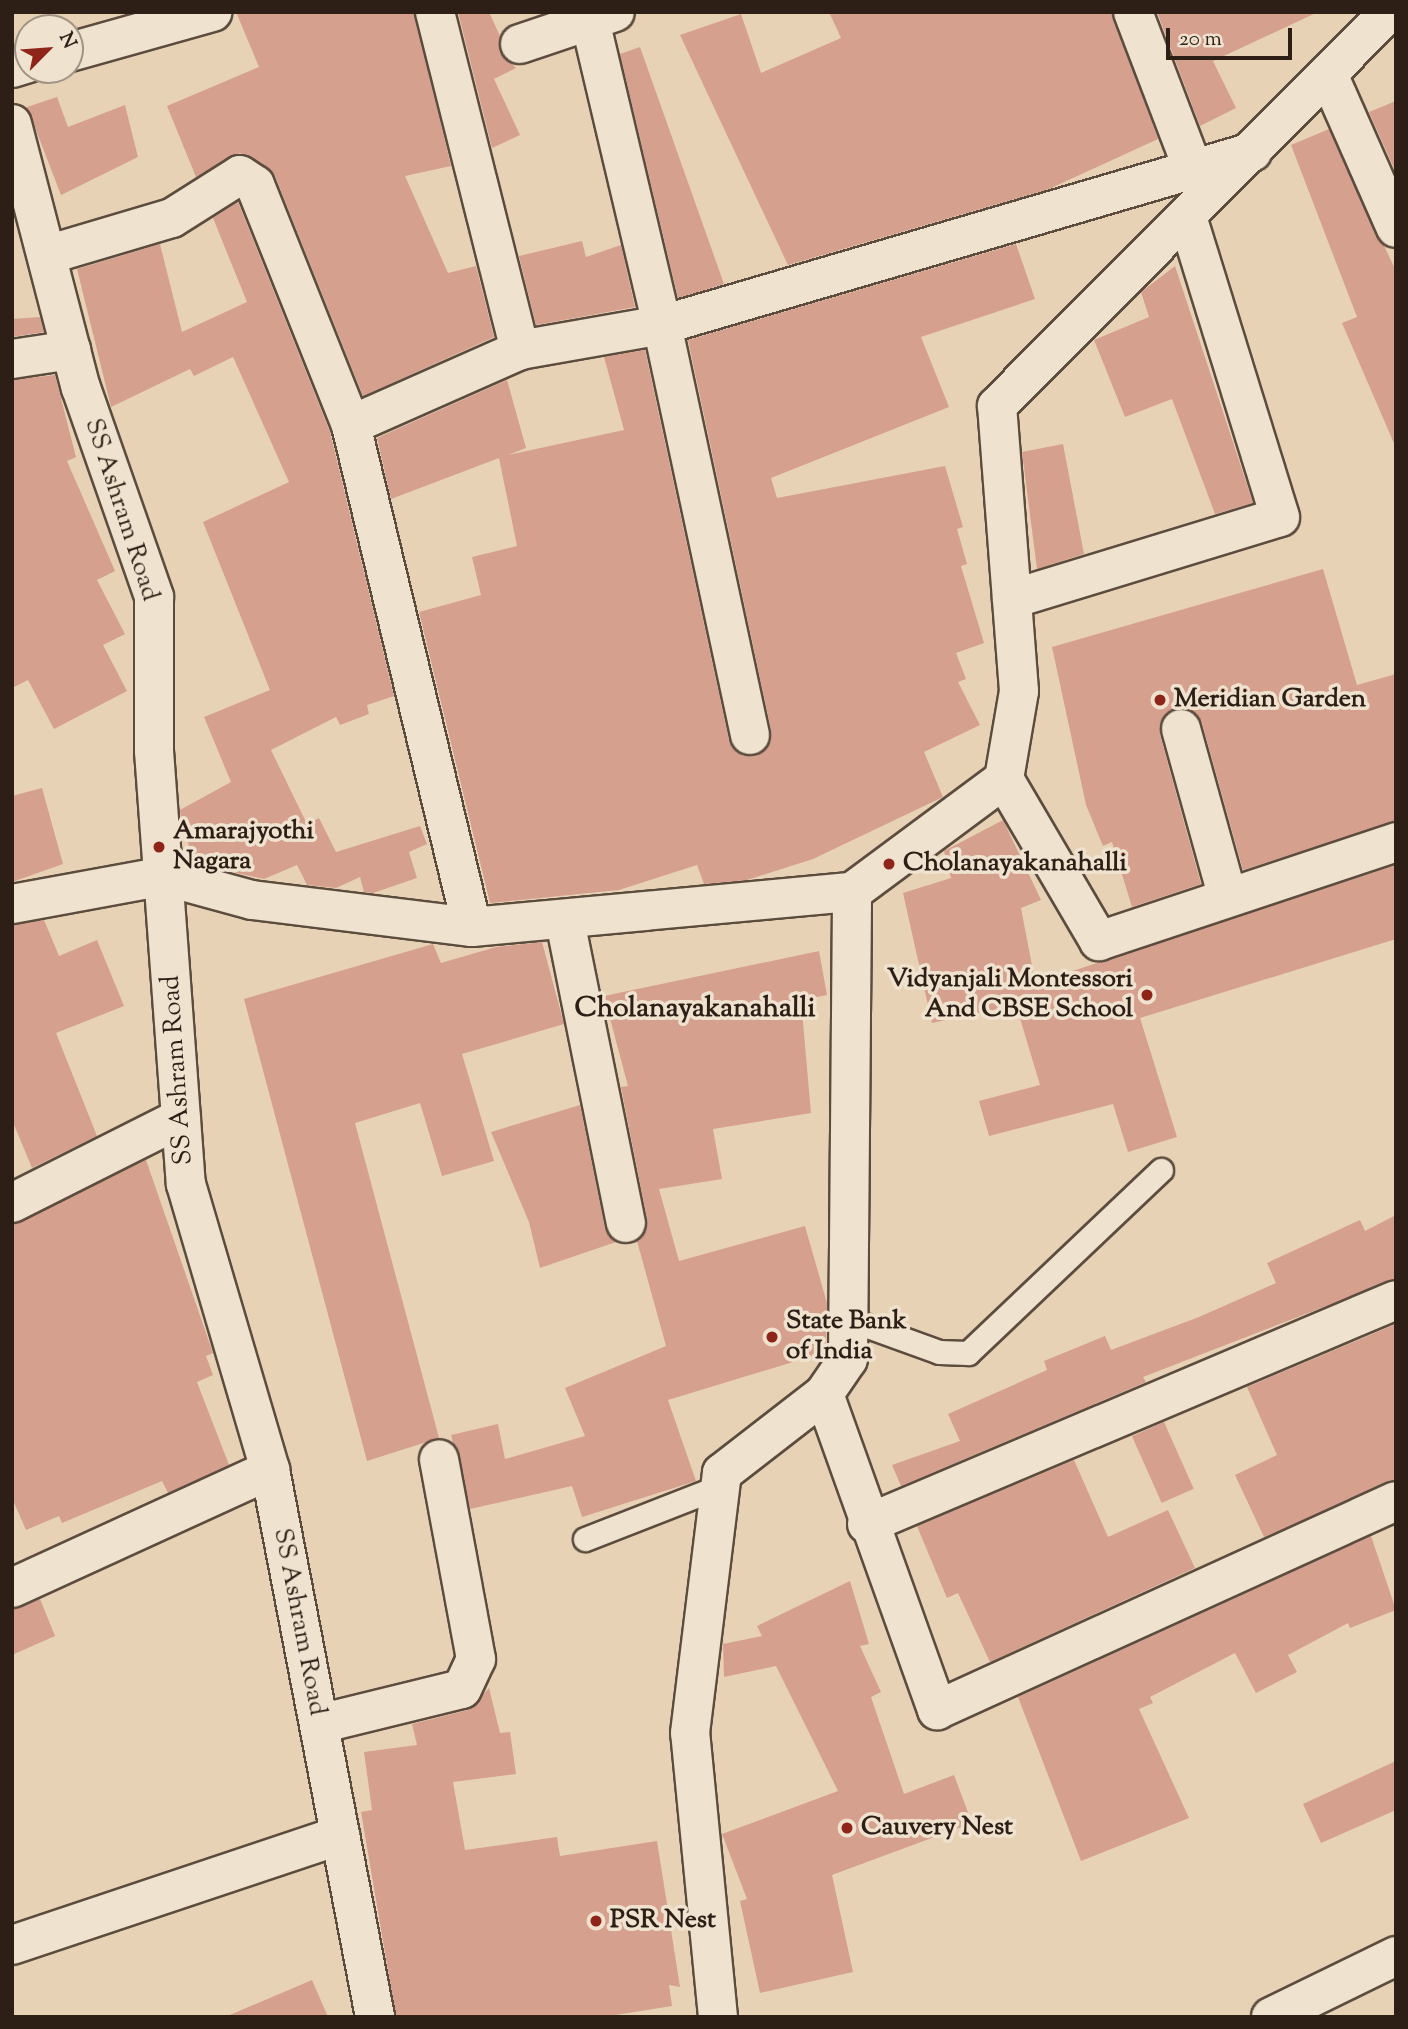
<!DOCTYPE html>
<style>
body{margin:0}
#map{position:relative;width:1408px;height:2029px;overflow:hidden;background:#e7d2b5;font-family:"Sorts Mill Goudy",serif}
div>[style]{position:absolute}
.building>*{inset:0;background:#d6a08e;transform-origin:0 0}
.roads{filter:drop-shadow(2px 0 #5c4c3e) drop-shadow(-2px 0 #5c4c3e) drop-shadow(0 2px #5c4c3e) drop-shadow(0 -2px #5c4c3e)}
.service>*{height:23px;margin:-11.5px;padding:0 11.5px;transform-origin:11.5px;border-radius:11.5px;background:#efe2cf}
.minor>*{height:38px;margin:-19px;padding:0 19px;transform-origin:19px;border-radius:19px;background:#efe2cf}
.tertiary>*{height:38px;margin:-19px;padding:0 19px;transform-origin:19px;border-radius:19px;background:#efe2cf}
.dots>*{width:19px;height:19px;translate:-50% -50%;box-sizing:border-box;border:4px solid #efe2cf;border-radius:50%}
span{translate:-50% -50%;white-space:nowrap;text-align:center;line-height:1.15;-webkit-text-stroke:7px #efe2cf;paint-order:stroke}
.street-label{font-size:26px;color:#2e1f16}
.poi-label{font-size:26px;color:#2e1f16;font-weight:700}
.left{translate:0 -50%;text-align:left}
.right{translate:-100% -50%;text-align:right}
.neighbourhood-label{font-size:28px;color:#2e1f16;font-weight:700}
.frame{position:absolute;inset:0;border:14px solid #2e1f16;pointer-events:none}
.north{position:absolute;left:14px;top:14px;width:70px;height:70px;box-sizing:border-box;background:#efe2cf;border:2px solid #a29485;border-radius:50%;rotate:65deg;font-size:19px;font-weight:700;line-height:28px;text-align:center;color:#2e1f16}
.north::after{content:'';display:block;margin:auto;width:24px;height:32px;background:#8f2418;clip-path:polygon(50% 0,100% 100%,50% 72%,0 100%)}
.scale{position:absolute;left:1166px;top:28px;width:126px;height:32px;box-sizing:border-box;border:4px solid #2e1f16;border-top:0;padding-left:9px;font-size:21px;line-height:24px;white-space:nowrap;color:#2e1f16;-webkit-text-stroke:5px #efe2cf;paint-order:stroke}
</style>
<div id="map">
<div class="building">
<i style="clip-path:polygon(236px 12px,414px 12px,451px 166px,405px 176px,448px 273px,476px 266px,494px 337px,363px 396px,275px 176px,240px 153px,196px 177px,167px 106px,259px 67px)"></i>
<i style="clip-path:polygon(458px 12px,489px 12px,500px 36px,500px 52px,516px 68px,494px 79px,520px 135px,492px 148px)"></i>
<i style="clip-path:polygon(829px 12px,1112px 12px,1158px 139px,1049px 189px,788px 265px,680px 35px,741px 14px,761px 73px,841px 38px)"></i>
<i style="clip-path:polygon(1157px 12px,1318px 12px,1213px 61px,1236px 108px,1200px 126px)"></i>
<i style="clip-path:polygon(640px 47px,724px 284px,678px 298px,620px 54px)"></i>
<i style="clip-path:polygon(57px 97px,68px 127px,125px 105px,138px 157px,61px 195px,27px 107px)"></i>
<i style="clip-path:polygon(1396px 101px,1396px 173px,1369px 112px)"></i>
<i style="clip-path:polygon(1329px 129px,1396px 271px,1396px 448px,1342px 323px,1357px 317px,1291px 145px)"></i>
<i style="clip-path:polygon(238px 202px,330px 432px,394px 696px,367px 705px,369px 714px,340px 725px,336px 717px,271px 750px,307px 824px,319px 818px,336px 852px,420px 826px,427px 844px,409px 852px,417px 878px,373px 893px,364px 892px,360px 877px,336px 888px,307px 885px,297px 865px,264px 879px,236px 873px,231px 861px,215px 867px,196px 862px,182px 829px,180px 810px,231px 782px,204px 717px,270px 690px,203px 522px,289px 482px,233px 357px,194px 376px,190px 369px,111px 407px,77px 269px,160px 244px,182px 332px,247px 302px,213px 218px)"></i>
<i style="clip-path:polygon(582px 241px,586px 257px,621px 245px,635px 307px,536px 325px,519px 256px)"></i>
<i style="clip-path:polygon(1016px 244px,1035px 299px,921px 337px,949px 407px,771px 478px,777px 498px,945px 466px,963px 527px,957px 529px,967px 564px,961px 566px,984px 643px,956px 653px,966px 679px,958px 682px,980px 725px,924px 752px,943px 797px,813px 859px,747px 880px,704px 884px,697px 865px,619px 890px,490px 903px,419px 612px,481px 595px,472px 557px,517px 546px,499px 458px,391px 499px,377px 438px,507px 380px,526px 448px,508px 455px,624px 430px,604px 357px,645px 350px,729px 740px,743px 756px,755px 756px,771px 742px,771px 730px,688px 340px)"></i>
<i style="clip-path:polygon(1175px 266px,1253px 503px,1215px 514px,1172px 399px,1125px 417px,1094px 340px,1149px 317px,1141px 292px)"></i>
<i style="clip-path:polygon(40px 317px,44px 332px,12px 337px,12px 319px)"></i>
<i style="clip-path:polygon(55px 375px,76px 457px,67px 461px,115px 571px,97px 580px,125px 634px,103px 645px,127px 691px,54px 729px,28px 680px,12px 688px,12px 380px)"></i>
<i style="clip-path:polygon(1063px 444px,1084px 554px,1037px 569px,1022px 452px)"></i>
<i style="clip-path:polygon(1323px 569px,1357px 685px,1396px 674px,1396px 821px,1243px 870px,1202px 723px,1187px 708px,1175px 708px,1160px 723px,1160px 735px,1201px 884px,1132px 907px,1112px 842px,1103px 846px,1086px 805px,1052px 647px)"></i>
<i style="clip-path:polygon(42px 788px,63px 864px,12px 882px,12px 796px)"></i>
<i style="clip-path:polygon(1003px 820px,1041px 900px,1021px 908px,1034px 976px,1043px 973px,1045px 980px,1396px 865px,1396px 939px,1140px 1018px,1177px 1137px,1128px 1152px,1113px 1104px,989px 1136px,979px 1101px,1040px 1085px,1016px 1005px,932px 1023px,903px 893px,951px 878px,944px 851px)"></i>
<i style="clip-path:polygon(44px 920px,59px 956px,97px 940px,124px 1006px,56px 1033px,97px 1136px,32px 1168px,12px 1120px,12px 925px)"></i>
<i style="clip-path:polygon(542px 942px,564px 1024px,462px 1054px,494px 1161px,442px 1176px,420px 1103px,355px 1123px,439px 1438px,367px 1461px,244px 999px,433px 944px,441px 963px,496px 947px)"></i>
<i style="clip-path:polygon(819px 951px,827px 995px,801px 1000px,811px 1113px,713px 1129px,722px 1179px,659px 1189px,679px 1261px,805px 1226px,827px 1303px,826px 1352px,668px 1400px,696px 1481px,582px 1517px,572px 1486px,470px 1509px,451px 1435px,498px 1424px,505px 1459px,585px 1436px,565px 1388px,666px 1346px,637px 1241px,647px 1219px,621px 1087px,628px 1086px,604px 996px)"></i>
<i style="clip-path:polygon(580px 1105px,605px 1227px,616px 1242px,540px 1268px,529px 1222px,491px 1132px)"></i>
<i style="clip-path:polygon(146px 1160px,213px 1353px,206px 1356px,213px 1375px,197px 1382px,229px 1465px,168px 1493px,162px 1481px,62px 1523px,59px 1516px,26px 1530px,12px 1498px,12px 1225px)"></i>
<i style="clip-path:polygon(1396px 1215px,1396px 1279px,1143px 1377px,1146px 1382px,901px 1486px,892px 1465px,960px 1441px,948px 1414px,1047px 1370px,1044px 1361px,1105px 1336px,1111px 1350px,1199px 1317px,1276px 1283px,1267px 1263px,1360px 1220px,1365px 1231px)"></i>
<i style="clip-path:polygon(1396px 1324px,1396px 1480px,1264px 1537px,1235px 1475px,1277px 1455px,1247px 1387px)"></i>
<i style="left:1164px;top:1422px;width:73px;height:35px;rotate:66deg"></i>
<i style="clip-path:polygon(1074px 1460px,1108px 1537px,1168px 1510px,1195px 1568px,990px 1662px,958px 1593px,947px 1598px,917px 1526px)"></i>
<i style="clip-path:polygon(1371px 1536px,1396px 1610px,1350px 1628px,1348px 1623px,1288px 1655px,1297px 1672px,1256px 1693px,1235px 1653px,1150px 1697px,1153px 1703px,1139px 1709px,1189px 1818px,1081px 1861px,1018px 1697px)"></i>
<i style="clip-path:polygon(850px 1581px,869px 1644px,860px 1646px,881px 1692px,871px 1697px,904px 1794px,954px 1775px,972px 1823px,832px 1875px,853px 1972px,760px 1993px,740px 1901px,747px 1899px,722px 1834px,838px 1791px,776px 1666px,724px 1677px,723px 1644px,762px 1636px,757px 1626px)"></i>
<i style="clip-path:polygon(40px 1599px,55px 1636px,12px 1655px,12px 1609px)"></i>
<i style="clip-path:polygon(489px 1688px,500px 1733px,510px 1732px,516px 1774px,453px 1782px,465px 1850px,557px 1837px,560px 1856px,657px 1841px,680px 1987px,669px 1985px,672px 2006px,603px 2017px,396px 2017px,361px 1812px,372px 1810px,364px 1752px,417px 1745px,412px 1724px,468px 1710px)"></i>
<i style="clip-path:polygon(1396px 1761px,1396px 1810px,1321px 1843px,1303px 1804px)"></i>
<i style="clip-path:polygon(312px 1980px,328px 2017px,225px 2017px)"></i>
</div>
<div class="roads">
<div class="service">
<i style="left:848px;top:1319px;width:97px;rotate:19.9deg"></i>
<i style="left:939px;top:1352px;width:29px;rotate:2deg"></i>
<i style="left:968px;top:1353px;width:266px;rotate:-43.5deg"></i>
<i style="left:585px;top:1539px;width:146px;rotate:-21.3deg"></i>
</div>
<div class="minor">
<i style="left:435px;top:12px;width:349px;rotate:75.9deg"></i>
<i style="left:1133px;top:12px;width:168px;rotate:69.1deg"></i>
<i style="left:520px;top:44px;width:100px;rotate:-18.6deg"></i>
<i style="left:70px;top:52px;width:148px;rotate:-15.7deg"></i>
<i style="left:12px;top:68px;width:17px;rotate:-17deg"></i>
<i style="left:1328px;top:74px;width:168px;rotate:66.2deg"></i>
<i style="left:47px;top:255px;width:130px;rotate:-16.5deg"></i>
<i style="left:172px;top:218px;width:80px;rotate:-32.3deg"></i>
<i style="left:240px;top:175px;width:18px;rotate:34deg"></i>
<i style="left:255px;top:185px;width:258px;rotate:68.2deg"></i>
<i style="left:351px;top:425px;width:516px;rotate:76.45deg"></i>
<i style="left:12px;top:359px;width:60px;rotate:-8.7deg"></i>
<i style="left:351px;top:425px;width:185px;rotate:-23.9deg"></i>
<i style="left:520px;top:350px;width:144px;rotate:-10deg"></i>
<i style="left:662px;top:325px;width:322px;rotate:-103.3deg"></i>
<i style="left:1012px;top:599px;width:280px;rotate:-17deg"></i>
<i style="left:1280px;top:517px;width:314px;rotate:-107.2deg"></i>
<i style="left:1181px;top:729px;width:175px;rotate:74.5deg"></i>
<i style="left:750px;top:735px;width:419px;rotate:-102.1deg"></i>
<i style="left:662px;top:325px;width:615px;rotate:-16.34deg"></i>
<i style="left:1004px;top:779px;width:188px;rotate:59.6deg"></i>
<i style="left:1099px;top:941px;width:313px;rotate:-18.4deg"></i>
<i style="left:12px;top:904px;width:155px;rotate:-10.4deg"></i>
<i style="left:565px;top:921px;width:308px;rotate:78.6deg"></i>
<i style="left:12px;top:1203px;width:189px;rotate:-26.7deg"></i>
<i style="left:824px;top:1394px;width:336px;rotate:70.3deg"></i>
<i style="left:937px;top:1710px;width:504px;rotate:-24.48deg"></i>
<i style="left:867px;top:1524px;width:574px;rotate:-22.95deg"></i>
<i style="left:12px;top:1588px;width:284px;rotate:-24.6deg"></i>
<i style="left:319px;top:1724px;width:147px;rotate:-13.8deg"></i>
<i style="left:462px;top:1689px;width:33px;rotate:-65deg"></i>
<i style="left:476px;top:1659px;width:203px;rotate:-100.5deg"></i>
<i style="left:12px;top:1945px;width:346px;rotate:-18.5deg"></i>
<i style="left:1271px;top:2017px;width:139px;rotate:-26deg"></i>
</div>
<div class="tertiary">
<i style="left:12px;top:124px;width:273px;rotate:75.4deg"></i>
<i style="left:81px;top:388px;width:221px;rotate:70.7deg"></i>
<i style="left:154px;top:597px;width:154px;rotate:90deg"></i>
<i style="left:154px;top:751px;width:434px;rotate:85.8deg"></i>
<i style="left:186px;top:1184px;width:298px;rotate:73.6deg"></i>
<i style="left:270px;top:1470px;width:557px;rotate:79.13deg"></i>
<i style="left:164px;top:876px;width:91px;rotate:15.3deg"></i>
<i style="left:252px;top:900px;width:222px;rotate:7deg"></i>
<i style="left:472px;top:927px;width:382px;rotate:-5.3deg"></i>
<i style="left:718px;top:2017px;width:285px;rotate:-95.6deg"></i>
<i style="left:690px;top:1733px;width:262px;rotate:-83deg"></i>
<i style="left:722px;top:1473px;width:129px;rotate:-37.8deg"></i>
<i style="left:824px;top:1394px;width:42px;rotate:-55.6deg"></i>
<i style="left:848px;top:1359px;width:467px;rotate:-89.5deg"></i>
<i style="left:852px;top:892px;width:189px;rotate:-36.6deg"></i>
<i style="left:1004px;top:779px;width:89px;rotate:-80.3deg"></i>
<i style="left:1019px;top:691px;width:286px;rotate:-94.4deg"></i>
<i style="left:997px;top:406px;width:556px;rotate:-45.15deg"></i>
</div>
</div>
<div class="dots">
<i style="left:1160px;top:700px;background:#8f2418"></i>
<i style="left:159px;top:847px;background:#8f2418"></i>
<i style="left:889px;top:864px;background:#8f2418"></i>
<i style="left:1147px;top:995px;background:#8f2418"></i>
<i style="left:772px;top:1337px;background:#8f2418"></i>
<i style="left:847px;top:1828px;background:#8f2418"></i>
<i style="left:596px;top:1921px;background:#8f2418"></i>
</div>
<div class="street-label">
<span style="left:121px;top:510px;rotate:72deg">SS Ashram Road</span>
<span style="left:178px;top:1070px;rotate:-94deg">SS Ashram Road</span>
<span style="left:299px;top:1622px;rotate:79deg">SS Ashram Road</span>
</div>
<div class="poi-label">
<span class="left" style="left:1174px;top:700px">Meridian Garden</span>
<span class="left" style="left:173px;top:847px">Amarajyothi<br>Nagara</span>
<span class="left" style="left:903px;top:864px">Cholanayakanahalli</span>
<span class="right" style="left:1133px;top:995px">Vidyanjali Montessori<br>And CBSE School</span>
<span class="left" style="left:786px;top:1337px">State Bank<br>of India</span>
<span class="left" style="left:861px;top:1828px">Cauvery Nest</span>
<span class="left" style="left:610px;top:1921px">PSR Nest</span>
</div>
<div class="neighbourhood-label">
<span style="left:695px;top:1009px">Cholanayakanahalli</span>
</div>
<div class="frame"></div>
<div class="north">N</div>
<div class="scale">20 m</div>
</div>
